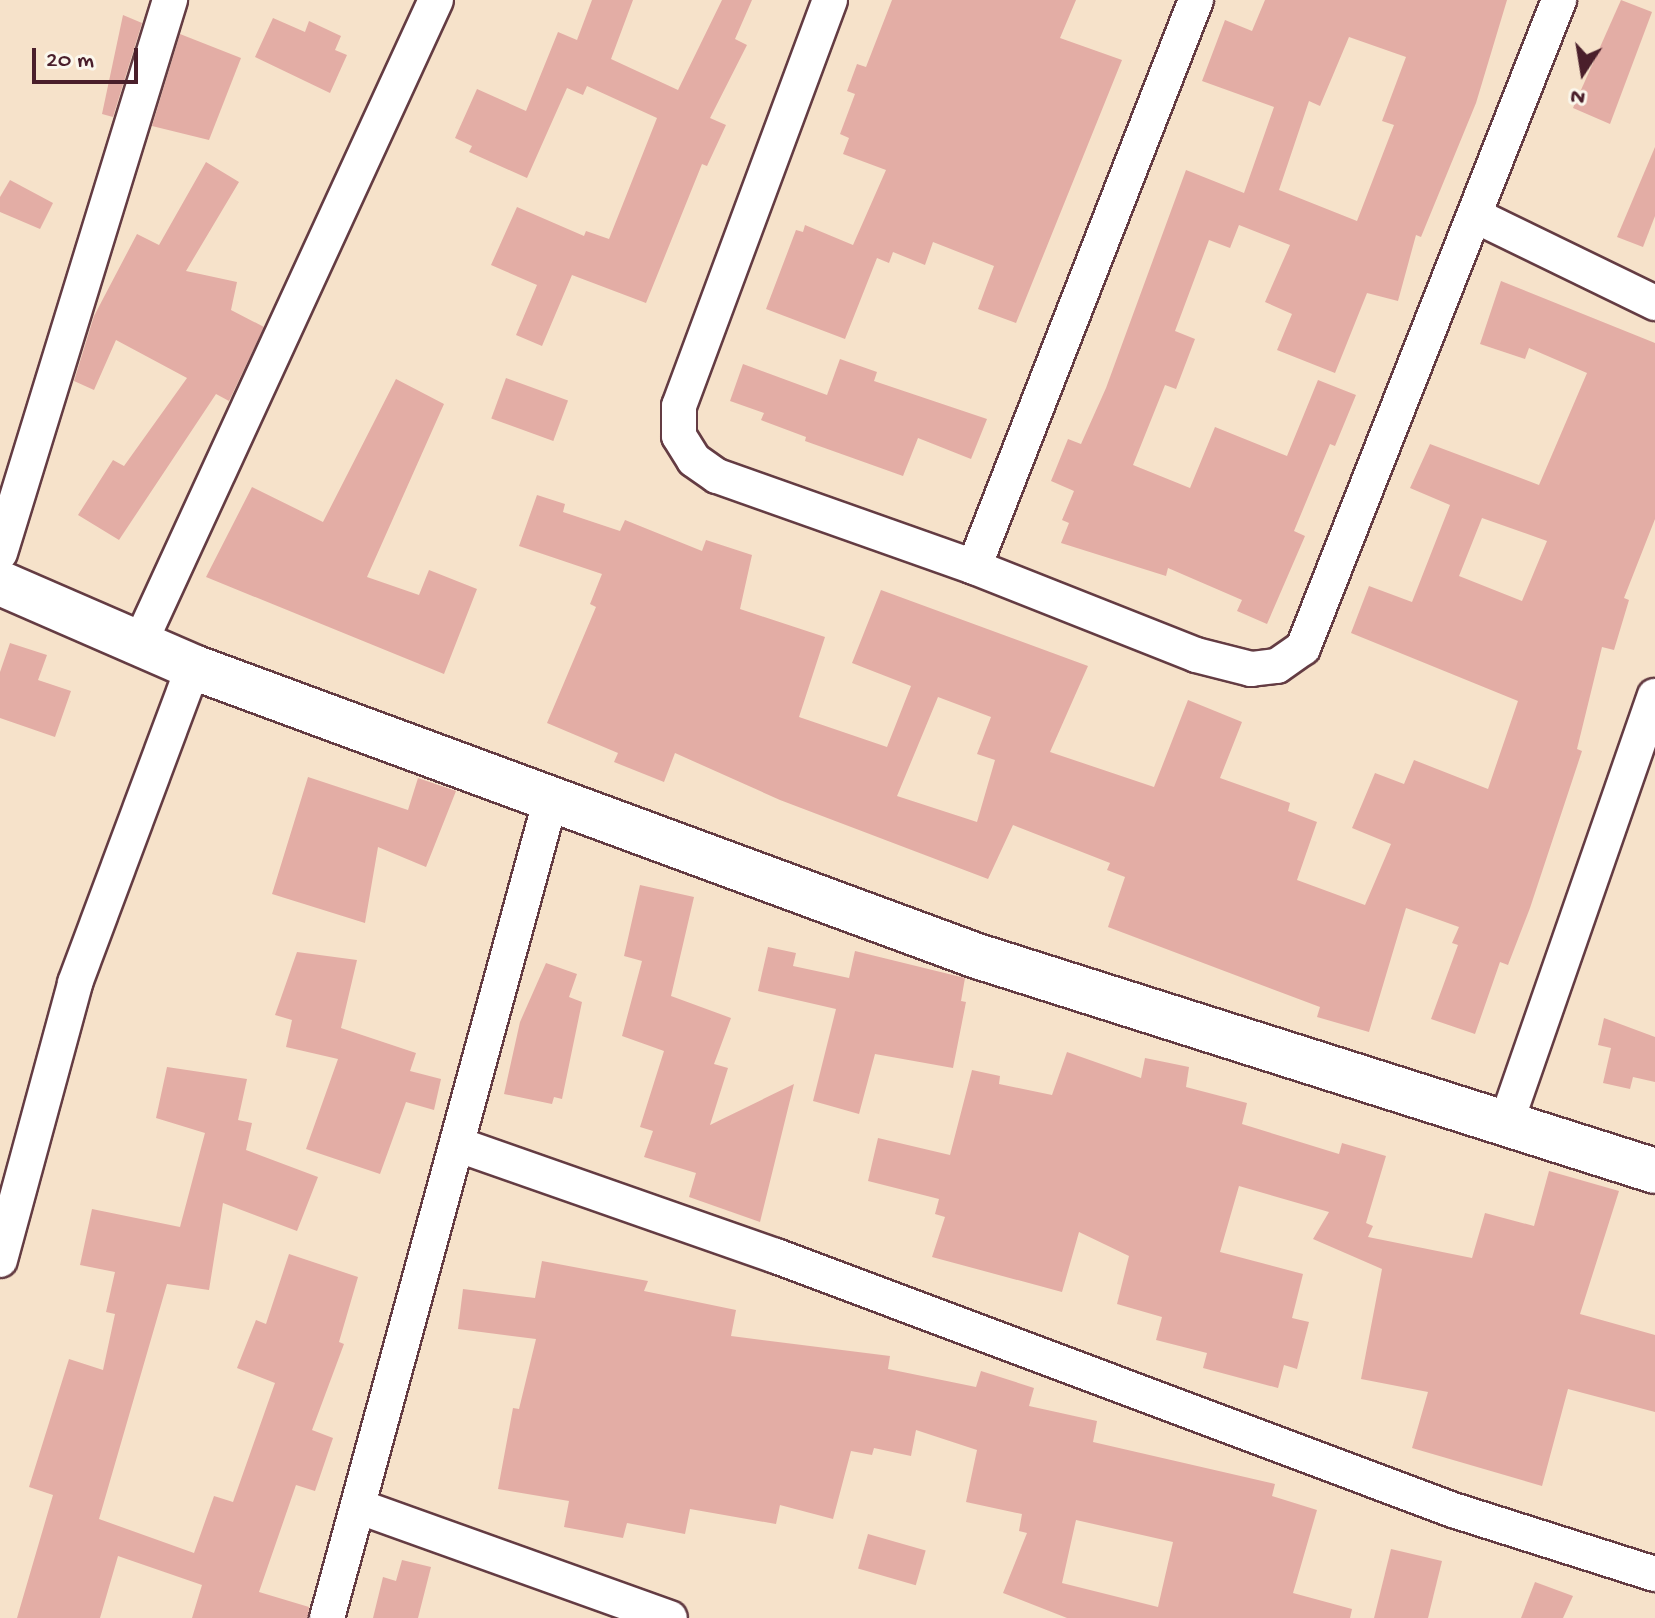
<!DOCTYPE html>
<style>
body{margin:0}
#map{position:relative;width:1655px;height:1618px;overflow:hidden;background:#f6e2ca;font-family:"Gochi Hand",sans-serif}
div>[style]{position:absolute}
.building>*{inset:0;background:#e3ada5;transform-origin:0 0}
.roads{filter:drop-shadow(2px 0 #643c43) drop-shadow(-2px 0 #643c43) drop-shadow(0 2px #643c43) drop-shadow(0 -2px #643c43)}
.minor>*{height:34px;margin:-17px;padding:0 17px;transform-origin:17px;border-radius:17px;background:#fff}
.tertiary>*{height:44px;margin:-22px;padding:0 22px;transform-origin:22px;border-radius:22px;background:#fff}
span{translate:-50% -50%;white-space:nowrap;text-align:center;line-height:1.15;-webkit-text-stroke:6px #fbf7ec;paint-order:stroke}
.north{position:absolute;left:1543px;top:32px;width:80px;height:80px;-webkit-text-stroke:6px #fbf7ec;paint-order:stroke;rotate:192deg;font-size:22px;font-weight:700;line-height:32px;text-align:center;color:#4a1f2b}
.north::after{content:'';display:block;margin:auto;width:28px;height:36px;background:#4a1f2b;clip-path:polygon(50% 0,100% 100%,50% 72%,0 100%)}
.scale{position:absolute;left:32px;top:48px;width:106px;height:36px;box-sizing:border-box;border:4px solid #4a1f2b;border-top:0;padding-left:10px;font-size:24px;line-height:28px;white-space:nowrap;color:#4a1f2b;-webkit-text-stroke:6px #fbf7ec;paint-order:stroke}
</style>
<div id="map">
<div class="building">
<i style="clip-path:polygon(592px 0,633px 0,611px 59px,678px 90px,722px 0,752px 0,735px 39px,747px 45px,710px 118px,726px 125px,707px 166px,702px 164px,646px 303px,572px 275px,542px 346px,516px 335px,537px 285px,491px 265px,517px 207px,584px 236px,586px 231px,609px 239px,657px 118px,587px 86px,583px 95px,567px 88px,527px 178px,469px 152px,472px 146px,455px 138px,477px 89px,526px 111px,558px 32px,577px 40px)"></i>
<i style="clip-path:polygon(892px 0,1076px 0,1060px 38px,1122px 60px,1016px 323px,978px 309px,994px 266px,933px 242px,925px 265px,893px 252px,889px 263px,877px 258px,845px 339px,766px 309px,796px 230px,803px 232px,805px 225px,853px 245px,886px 170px,843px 154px,849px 138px,840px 134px,855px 94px,847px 91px,857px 64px,866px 67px)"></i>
<i style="clip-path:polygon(evenodd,1265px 0,1507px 0,1476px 103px,1421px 237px,1416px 235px,1398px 301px,1367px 293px,1335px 373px,1277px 350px,1292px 314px,1265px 302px,1290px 245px,1239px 225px,1230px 248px,1209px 240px,1175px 331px,1195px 339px,1176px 389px,1165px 385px,1133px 465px,1190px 488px,1215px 427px,1287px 456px,1318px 380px,1356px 395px,1335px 446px,1330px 444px,1294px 531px,1305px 536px,1267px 624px,1237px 611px,1242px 600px,1168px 568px,1166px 576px,1061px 543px,1069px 523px,1062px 520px,1074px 491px,1051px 481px,1068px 439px,1081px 444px,1106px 388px,1186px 170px,1244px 193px,1274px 107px,1202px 81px,1225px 20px,1252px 31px,1265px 0,1349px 37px,1406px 57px,1382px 121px,1394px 125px,1357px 221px,1279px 190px,1309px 101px,1320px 106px,1349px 37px)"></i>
<i style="clip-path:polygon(1621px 0,1652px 12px,1610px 124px,1573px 108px)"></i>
<i style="clip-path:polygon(123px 15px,142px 23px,113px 117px,102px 114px)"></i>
<i style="clip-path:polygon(273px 18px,305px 32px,309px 21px,341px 36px,335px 50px,347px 55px,330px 93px,255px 57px)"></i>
<i style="clip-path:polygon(180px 34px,241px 58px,209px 140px,152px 126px)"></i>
<i style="clip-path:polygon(1655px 147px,1655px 216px,1643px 247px,1617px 237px)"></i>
<i style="clip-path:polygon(206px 162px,239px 182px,186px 271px,237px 282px,231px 310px,264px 327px,229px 401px,216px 394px,119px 540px,78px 515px,113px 460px,124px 466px,187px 378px,116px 340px,94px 390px,74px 381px,94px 316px,137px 234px,159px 245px)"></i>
<i style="clip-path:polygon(10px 180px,53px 203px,40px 229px,0 212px,0 197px)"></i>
<i style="clip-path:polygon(evenodd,1501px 281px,1655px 343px,1655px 519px,1624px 598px,1629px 600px,1614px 650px,1602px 647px,1577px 749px,1582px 751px,1530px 908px,1508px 965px,1500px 962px,1475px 1034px,1431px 1019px,1458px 945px,1452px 943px,1459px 927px,1406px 908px,1369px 1032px,1317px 1017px,1320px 1007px,1108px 927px,1125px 877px,1107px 870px,1110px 863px,1013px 825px,988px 879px,780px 800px,675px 753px,664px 782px,614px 762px,618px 753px,547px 723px,596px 607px,590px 604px,602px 574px,519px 546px,537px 495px,565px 504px,563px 512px,620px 531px,625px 520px,702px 551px,706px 540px,752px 555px,740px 609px,825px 637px,799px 717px,887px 747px,911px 686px,852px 663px,881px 590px,1088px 666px,1050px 752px,1154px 787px,1188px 700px,1242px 722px,1220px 778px,1290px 803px,1288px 811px,1317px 822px,1297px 880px,1365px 905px,1391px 844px,1352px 828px,1375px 773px,1404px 784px,1414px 760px,1488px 789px,1518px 701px,1351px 633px,1369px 586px,1412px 602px,1450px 505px,1410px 488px,1430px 444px,1539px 485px,1587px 373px,1529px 348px,1525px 359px,1480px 344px,1501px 281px,1482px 518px,1547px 541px,1522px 601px,1459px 576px,1482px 518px,1501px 281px,938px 697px,991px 717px,977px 754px,995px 760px,977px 822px,897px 796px,938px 697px)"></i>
<i style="clip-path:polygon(840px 359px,877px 372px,874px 381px,987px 419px,971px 459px,918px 438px,903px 476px,805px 441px,806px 437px,761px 420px,764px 413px,730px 401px,743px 364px,827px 395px)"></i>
<i style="left:506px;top:378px;width:66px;height:43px;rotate:20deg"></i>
<i style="clip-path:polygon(396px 379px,444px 404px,367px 577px,419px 595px,429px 570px,477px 589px,444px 674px,206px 577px,252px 487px,323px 522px)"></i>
<i style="clip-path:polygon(10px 643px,47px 655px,38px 680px,71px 691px,55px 737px,0 718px,0 672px)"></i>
<i style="clip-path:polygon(308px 777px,408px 810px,418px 778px,456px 791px,426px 867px,378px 847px,365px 923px,272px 894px)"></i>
<i style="clip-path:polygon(640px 885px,694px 897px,671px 996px,731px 1018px,714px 1064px,728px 1068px,710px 1125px,794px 1084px,760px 1222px,689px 1197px,696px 1173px,644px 1157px,653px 1131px,640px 1127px,664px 1051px,622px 1036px,642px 961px,624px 956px)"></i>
<i style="clip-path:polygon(768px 947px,796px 953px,793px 966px,849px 978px,855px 951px,965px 978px,961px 1001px,966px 1002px,953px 1068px,875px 1054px,859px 1114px,813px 1101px,836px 1009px,758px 991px)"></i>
<i style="clip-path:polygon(297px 952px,357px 960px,341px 1028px,416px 1053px,410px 1071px,441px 1079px,434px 1110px,406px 1102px,380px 1174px,306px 1149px,338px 1059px,286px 1047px,292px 1020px,275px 1015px)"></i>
<i style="clip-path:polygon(546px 963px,577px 974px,569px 997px,582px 1002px,562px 1099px,554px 1097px,552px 1104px,504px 1094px,520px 1022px)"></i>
<i style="clip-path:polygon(1604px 1018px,1655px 1037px,1655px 1082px,1633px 1077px,1630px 1089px,1603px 1083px,1611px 1048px,1598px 1045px)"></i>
<i style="clip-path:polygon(1067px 1052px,1141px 1078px,1145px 1058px,1189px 1067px,1186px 1087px,1247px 1103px,1242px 1124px,1339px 1154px,1342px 1143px,1386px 1156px,1366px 1223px,1373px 1226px,1368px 1237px,1472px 1258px,1485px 1213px,1534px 1226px,1549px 1171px,1619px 1191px,1580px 1314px,1655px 1335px,1655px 1412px,1568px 1389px,1542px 1486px,1412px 1448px,1428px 1392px,1361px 1379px,1382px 1269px,1313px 1239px,1329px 1212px,1239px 1186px,1220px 1252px,1303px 1274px,1292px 1318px,1309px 1322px,1297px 1369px,1284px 1365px,1278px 1388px,1203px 1368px,1207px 1353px,1156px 1340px,1162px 1317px,1117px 1304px,1129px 1256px,1079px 1232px,1062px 1292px,932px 1257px,945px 1217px,935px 1214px,939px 1199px,868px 1181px,878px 1138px,950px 1155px,972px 1070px,1000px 1076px,999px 1084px,1052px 1095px)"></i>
<i style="clip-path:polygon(167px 1067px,247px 1079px,238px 1120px,252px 1123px,246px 1150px,318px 1177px,297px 1231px,223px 1203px,209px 1290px,167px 1284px,99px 1519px,194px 1553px,214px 1496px,233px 1502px,275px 1383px,237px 1368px,256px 1320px,266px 1324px,289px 1254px,358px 1277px,339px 1342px,344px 1344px,312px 1430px,333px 1438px,315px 1491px,296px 1485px,259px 1592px,309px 1607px,308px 1618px,192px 1618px,202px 1585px,118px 1556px,100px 1618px,17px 1618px,53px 1495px,29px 1487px,69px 1359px,103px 1370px,115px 1314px,106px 1312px,115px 1272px,80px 1265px,92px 1209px,180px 1227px,205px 1133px,156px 1118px)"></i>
<i style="clip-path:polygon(evenodd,542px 1261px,648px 1281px,644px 1291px,736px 1310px,731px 1336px,890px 1356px,888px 1369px,976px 1387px,981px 1371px,1034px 1388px,1029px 1406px,1097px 1421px,1093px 1442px,1275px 1484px,1272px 1496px,1317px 1510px,1293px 1593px,1352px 1609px,1350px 1618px,1067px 1618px,1003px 1593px,1027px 1533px,1019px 1531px,1022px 1514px,966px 1502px,977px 1450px,916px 1430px,911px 1456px,874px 1448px,872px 1455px,851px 1451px,833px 1519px,780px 1505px,776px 1524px,690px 1509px,685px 1534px,627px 1523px,623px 1538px,564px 1527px,569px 1501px,498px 1489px,513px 1408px,519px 1409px,536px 1339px,458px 1329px,463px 1289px,535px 1298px,542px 1261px,1076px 1520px,1173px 1542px,1158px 1607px,1062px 1583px,1076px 1520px)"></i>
<i style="left:868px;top:1534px;width:60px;height:36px;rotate:16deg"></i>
<i style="clip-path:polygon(1391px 1549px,1442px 1561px,1428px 1618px,1374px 1618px)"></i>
<i style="clip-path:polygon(402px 1560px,431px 1567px,418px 1618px,373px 1618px,383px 1577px,396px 1581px)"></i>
<i style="clip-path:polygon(1535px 1582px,1573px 1596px,1563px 1618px,1521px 1618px)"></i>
</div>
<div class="roads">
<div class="minor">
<i style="left:830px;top:0;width:433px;rotate:110.4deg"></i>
<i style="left:679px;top:406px;width:30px;rotate:90deg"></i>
<i style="left:679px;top:436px;width:28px;rotate:58deg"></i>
<i style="left:694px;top:460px;width:28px;rotate:35deg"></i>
<i style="left:717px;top:476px;width:273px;rotate:19.5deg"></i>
<i style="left:974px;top:567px;width:239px;rotate:21.6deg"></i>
<i style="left:1196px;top:655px;width:57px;rotate:14.3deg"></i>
<i style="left:1251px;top:669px;width:26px;rotate:-7deg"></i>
<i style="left:1277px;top:666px;width:32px;rotate:-35deg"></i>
<i style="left:1303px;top:648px;width:697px;rotate:-68.44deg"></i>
<i style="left:1478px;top:217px;width:197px;rotate:25.9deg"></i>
<i style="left:0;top:553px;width:579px;rotate:-72.91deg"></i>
<i style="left:974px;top:567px;width:609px;rotate:-68.62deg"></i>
<i style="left:139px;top:645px;width:710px;rotate:-65.28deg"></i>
<i style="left:1507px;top:1120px;width:449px;rotate:-70.8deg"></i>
<i style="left:459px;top:1145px;width:336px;rotate:19.3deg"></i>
<i style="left:776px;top:1256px;width:723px;rotate:20.57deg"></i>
<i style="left:1453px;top:1510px;width:212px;rotate:17.6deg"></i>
<i style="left:0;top:1260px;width:287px;rotate:-74.8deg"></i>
<i style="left:75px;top:983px;width:337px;rotate:-69.5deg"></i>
<i style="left:360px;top:1507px;width:329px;rotate:19.7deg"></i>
<i style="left:327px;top:1618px;width:846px;rotate:-74.72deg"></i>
</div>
<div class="tertiary">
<i style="left:0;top:583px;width:210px;rotate:23.5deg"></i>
<i style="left:193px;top:667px;width:836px;rotate:20.24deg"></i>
<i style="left:977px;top:956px;width:711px;rotate:17.59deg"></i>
</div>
</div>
<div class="north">N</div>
<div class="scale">20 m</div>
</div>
